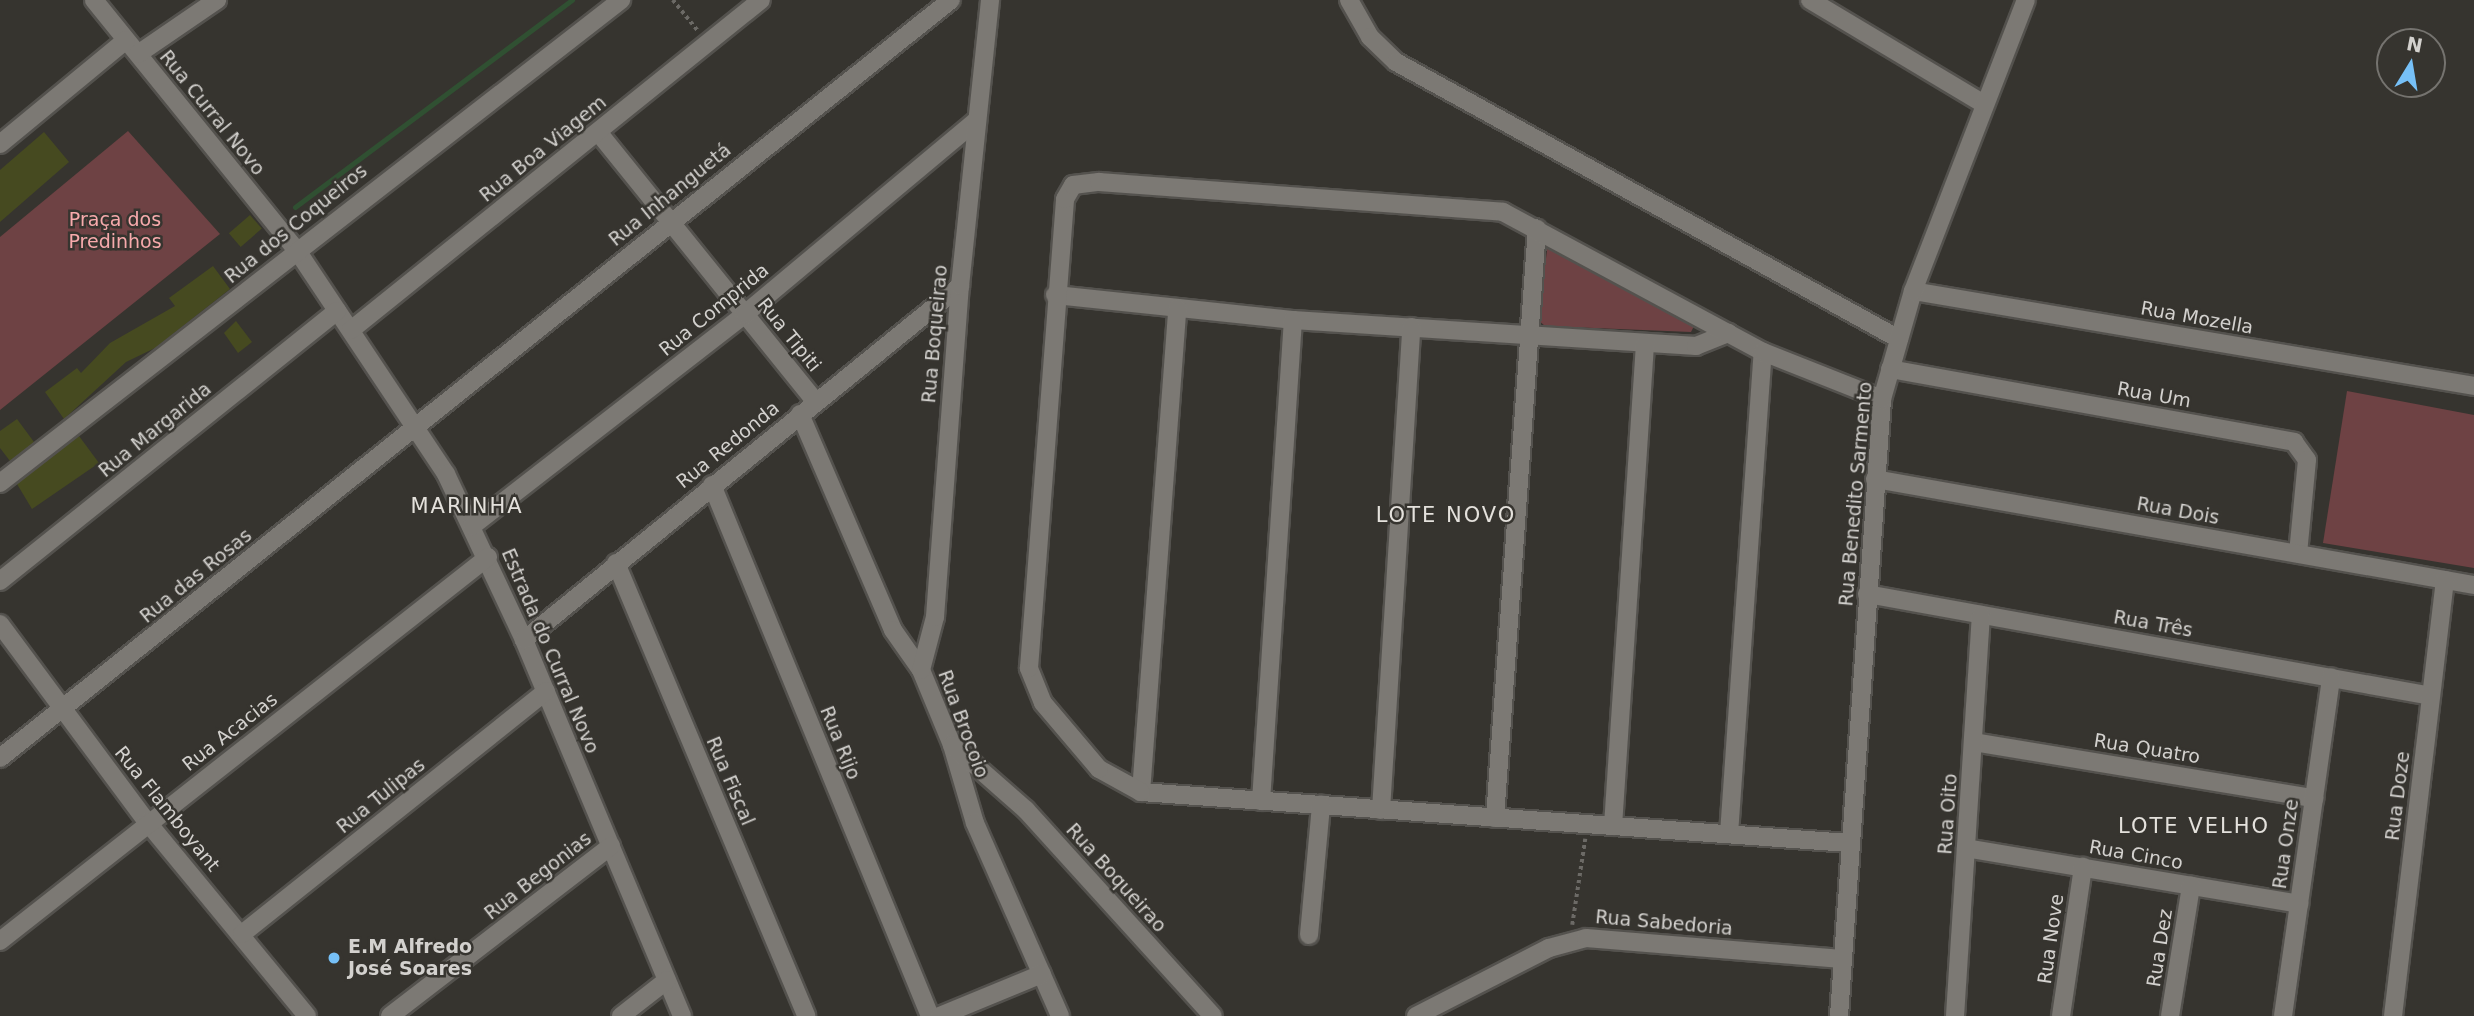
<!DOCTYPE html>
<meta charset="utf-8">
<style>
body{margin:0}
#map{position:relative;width:2474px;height:1016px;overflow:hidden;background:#36342f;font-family:"DejaVu Sans",sans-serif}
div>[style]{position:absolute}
.green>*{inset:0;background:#6e4244}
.stream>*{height:5px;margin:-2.5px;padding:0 2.5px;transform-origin:2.5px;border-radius:2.5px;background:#305032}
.building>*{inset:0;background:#464a20;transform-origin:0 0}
.path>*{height:3.5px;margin-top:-1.75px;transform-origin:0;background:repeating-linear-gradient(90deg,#6c6a66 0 3.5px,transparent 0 7px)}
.roads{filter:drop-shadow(2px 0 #54524e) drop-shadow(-2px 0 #54524e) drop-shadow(0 2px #54524e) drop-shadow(0 -2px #54524e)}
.minor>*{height:18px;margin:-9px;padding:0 9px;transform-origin:9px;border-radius:9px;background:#7c7974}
.dots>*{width:19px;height:19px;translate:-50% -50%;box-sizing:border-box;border:4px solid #36342f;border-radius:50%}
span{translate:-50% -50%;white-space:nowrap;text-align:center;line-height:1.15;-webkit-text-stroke:5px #36342f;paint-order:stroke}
.street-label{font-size:19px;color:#d3d1ce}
.park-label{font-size:19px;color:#f7aaac}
.poi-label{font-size:19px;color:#d3d1ce;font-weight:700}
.left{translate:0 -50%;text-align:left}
.neighbourhood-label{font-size:21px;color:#e4e1dc;letter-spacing:2px}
.north{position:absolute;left:2376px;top:28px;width:70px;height:70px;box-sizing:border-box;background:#36342f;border:2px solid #75736f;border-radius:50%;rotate:11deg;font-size:19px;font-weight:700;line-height:28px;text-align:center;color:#d3d1ce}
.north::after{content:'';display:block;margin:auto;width:24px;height:32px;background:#76c0f7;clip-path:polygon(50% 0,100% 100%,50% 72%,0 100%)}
</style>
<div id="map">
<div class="green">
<i style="clip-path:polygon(128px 131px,220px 234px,0 410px,0 237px)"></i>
<i style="clip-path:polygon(1548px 243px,1695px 324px,1691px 332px,1545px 326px,1538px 320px)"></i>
<i style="clip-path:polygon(2347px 391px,2474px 415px,2474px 568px,2323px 543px)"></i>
</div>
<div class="stream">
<i style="left:295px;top:207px;width:346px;rotate:-36.8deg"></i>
</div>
<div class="building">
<i style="clip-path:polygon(44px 132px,69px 162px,0 222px,0 170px)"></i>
<i style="left:250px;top:215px;width:18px;height:28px;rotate:49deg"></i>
<i style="clip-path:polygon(213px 266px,230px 289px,155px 348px,126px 362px,64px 419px,45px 392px,77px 368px,81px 373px,110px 343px,175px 306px,169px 298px)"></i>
<i style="clip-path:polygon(236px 321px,252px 342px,238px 353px,224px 333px)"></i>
<i style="clip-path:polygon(17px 419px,34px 442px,10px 461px,0 448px,0 431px)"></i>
<i style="clip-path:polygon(79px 436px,99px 463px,32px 509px,17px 484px)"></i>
</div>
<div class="path">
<i style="left:673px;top:0;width:40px;rotate:51deg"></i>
<i style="left:1572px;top:925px;width:87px;rotate:-81.4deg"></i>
</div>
<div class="roads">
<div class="minor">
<i style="left:94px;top:0;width:324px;rotate:51deg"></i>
<i style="left:298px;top:252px;width:267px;rotate:56.3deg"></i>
<i style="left:446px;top:474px;width:183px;rotate:64.8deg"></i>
<i style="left:524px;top:640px;width:408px;rotate:67.2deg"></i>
<i style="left:1349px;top:0;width:43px;rotate:60.4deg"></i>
<i style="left:1370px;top:37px;width:36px;rotate:44deg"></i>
<i style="left:1396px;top:62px;width:574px;rotate:28.84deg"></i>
<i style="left:1810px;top:0;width:200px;rotate:30.9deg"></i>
<i style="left:138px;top:54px;width:96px;rotate:-34.4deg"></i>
<i style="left:598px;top:132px;width:346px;rotate:51.1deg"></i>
<i style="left:0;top:144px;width:163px;rotate:-39.5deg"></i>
<i style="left:1913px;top:291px;width:569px;rotate:9.61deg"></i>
<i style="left:1055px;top:295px;width:239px;rotate:6deg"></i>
<i style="left:1293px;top:320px;width:404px;rotate:3.7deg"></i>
<i style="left:1696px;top:346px;width:35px;rotate:-22deg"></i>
<i style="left:351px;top:330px;width:526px;rotate:-38.83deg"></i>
<i style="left:1890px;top:369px;width:411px;rotate:10.2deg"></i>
<i style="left:2294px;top:442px;width:22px;rotate:54deg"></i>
<i style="left:2307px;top:460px;width:94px;rotate:95.5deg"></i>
<i style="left:800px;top:414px;width:235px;rotate:66.7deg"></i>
<i style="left:893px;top:630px;width:49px;rotate:55deg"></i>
<i style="left:921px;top:670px;width:81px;rotate:67.5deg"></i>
<i style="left:952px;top:745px;width:81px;rotate:73.6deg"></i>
<i style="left:975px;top:823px;width:211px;rotate:66.2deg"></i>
<i style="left:1875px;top:479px;width:608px;rotate:10.04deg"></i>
<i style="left:0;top:483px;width:787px;rotate:-37.87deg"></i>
<i style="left:712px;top:485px;width:574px;rotate:67.68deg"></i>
<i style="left:472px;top:526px;width:346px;rotate:-37.8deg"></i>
<i style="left:745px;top:314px;width:302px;rotate:-39.9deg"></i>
<i style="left:616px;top:563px;width:491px;rotate:67.2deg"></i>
<i style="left:0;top:581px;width:432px;rotate:-38.7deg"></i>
<i style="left:1867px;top:594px;width:573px;rotate:10.25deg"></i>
<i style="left:0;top:624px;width:248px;rotate:53.4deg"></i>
<i style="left:148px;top:823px;width:250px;rotate:50.5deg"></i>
<i style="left:524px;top:640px;width:562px;rotate:-39.07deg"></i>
<i style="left:921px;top:670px;width:55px;rotate:-75.2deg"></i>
<i style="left:935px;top:617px;width:332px;rotate:-85.7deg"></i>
<i style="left:960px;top:286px;width:288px;rotate:-84deg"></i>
<i style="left:1974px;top:742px;width:345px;rotate:9.4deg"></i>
<i style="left:952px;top:745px;width:98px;rotate:41.3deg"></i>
<i style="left:1026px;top:810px;width:278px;rotate:47.8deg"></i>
<i style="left:0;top:758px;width:1216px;rotate:-38.56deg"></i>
<i style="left:1141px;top:792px;width:485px;rotate:-85.7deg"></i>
<i style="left:1261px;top:801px;width:482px;rotate:-86.2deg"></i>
<i style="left:1381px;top:810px;width:484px;rotate:-86.4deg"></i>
<i style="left:1495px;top:818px;width:591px;rotate:-85.93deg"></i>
<i style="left:1613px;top:826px;width:484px;rotate:-86.2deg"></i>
<i style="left:1729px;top:834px;width:483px;rotate:-86deg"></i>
<i style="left:1849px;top:843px;width:710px;rotate:-175.88deg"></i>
<i style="left:1141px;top:792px;width:48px;rotate:-151.3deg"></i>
<i style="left:1099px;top:769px;width:87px;rotate:-130.3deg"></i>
<i style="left:1043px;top:703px;width:38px;rotate:-112deg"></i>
<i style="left:1029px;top:668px;width:470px;rotate:-85.6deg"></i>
<i style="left:1065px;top:199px;width:16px;rotate:-60deg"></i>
<i style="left:1073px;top:185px;width:26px;rotate:-7deg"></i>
<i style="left:1099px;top:182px;width:405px;rotate:4.2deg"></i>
<i style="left:1503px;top:212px;width:295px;rotate:28.3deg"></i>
<i style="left:1763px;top:352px;width:128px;rotate:21.6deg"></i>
<i style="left:1966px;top:848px;width:338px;rotate:9.5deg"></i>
<i style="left:242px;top:934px;width:389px;rotate:-38.6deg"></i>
<i style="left:1309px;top:935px;width:131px;rotate:-84.7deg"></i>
<i style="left:0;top:941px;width:621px;rotate:-38.2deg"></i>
<i style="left:390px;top:1016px;width:279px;rotate:-37.6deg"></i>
<i style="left:621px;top:1016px;width:58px;rotate:-38deg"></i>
<i style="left:940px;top:1016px;width:110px;rotate:-22.4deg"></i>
<i style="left:1416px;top:1016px;width:149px;rotate:-27.1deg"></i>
<i style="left:1549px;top:948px;width:38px;rotate:-15deg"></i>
<i style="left:1586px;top:938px;width:257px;rotate:4.7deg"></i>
<i style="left:1839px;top:1016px;width:618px;rotate:-86.01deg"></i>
<i style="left:1882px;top:399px;width:112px;rotate:-74deg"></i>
<i style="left:1913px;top:291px;width:312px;rotate:-68.8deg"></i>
<i style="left:1955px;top:1016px;width:402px;rotate:-86.3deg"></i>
<i style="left:2061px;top:1016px;width:151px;rotate:-81.6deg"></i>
<i style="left:2170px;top:1016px;width:132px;rotate:-80.8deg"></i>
<i style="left:2283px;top:1016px;width:342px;rotate:-81.9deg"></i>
<i style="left:2393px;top:1016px;width:439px;rotate:-83.2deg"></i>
</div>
</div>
<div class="dots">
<i style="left:334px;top:958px;background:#76c0f7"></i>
</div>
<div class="street-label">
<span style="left:212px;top:113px;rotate:51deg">Rua Curral Novo</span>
<span style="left:543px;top:149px;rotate:-39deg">Rua Boa Viagem</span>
<span style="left:670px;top:195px;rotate:-39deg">Rua Inhanguetá</span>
<span style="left:296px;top:224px;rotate:-39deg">Rua dos Coqueiros</span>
<span style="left:714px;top:310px;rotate:-39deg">Rua Comprida</span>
<span style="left:2197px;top:318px;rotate:10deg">Rua Mozella</span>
<span style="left:935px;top:334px;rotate:-85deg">Rua Boqueirao</span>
<span style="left:789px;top:335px;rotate:51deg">Rua Tipiti</span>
<span style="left:2154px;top:395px;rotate:10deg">Rua Um</span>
<span style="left:155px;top:430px;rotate:-39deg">Rua Margarida</span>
<span style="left:728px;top:445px;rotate:-39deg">Rua Redonda</span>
<span style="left:1856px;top:494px;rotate:-85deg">Rua Benedito Sarmento</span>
<span style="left:2178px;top:511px;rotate:10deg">Rua Dois</span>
<span style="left:196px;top:576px;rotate:-39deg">Rua das Rosas</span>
<span style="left:2153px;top:624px;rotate:10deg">Rua Três</span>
<span style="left:550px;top:651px;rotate:67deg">Estrada do Curral Novo</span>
<span style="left:963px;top:724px;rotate:70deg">Rua Brocoio</span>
<span style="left:230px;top:732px;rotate:-38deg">Rua Acacias</span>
<span style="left:840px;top:743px;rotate:68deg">Rua Rijo</span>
<span style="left:2147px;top:749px;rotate:9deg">Rua Quatro</span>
<span style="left:730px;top:781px;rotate:67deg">Rua Fiscal</span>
<span style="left:381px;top:796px;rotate:-39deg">Rua Tulipas</span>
<span style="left:2398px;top:796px;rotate:-83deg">Rua Doze</span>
<span style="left:167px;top:809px;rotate:51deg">Rua Flamboyant</span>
<span style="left:1948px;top:814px;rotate:-86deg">Rua Oito</span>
<span style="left:2286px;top:844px;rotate:-82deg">Rua Onze</span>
<span style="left:2136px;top:855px;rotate:10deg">Rua Cinco</span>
<span style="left:538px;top:876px;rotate:-38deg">Rua Begonias</span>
<span style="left:1116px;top:878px;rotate:48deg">Rua Boqueirao</span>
<span style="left:1664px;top:923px;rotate:5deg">Rua Sabedoria</span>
<span style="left:2051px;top:939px;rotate:-82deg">Rua Nove</span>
<span style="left:2160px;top:948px;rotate:-81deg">Rua Dez</span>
</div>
<div class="park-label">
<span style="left:115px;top:231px">Praça dos<br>Predinhos</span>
</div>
<div class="poi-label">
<span class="left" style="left:348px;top:958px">E.M Alfredo<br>José Soares</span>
</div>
<div class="neighbourhood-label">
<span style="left:467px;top:506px">MARINHA</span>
<span style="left:1446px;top:515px">LOTE NOVO</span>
<span style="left:2194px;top:826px">LOTE VELHO</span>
</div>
<div class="north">N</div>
</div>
